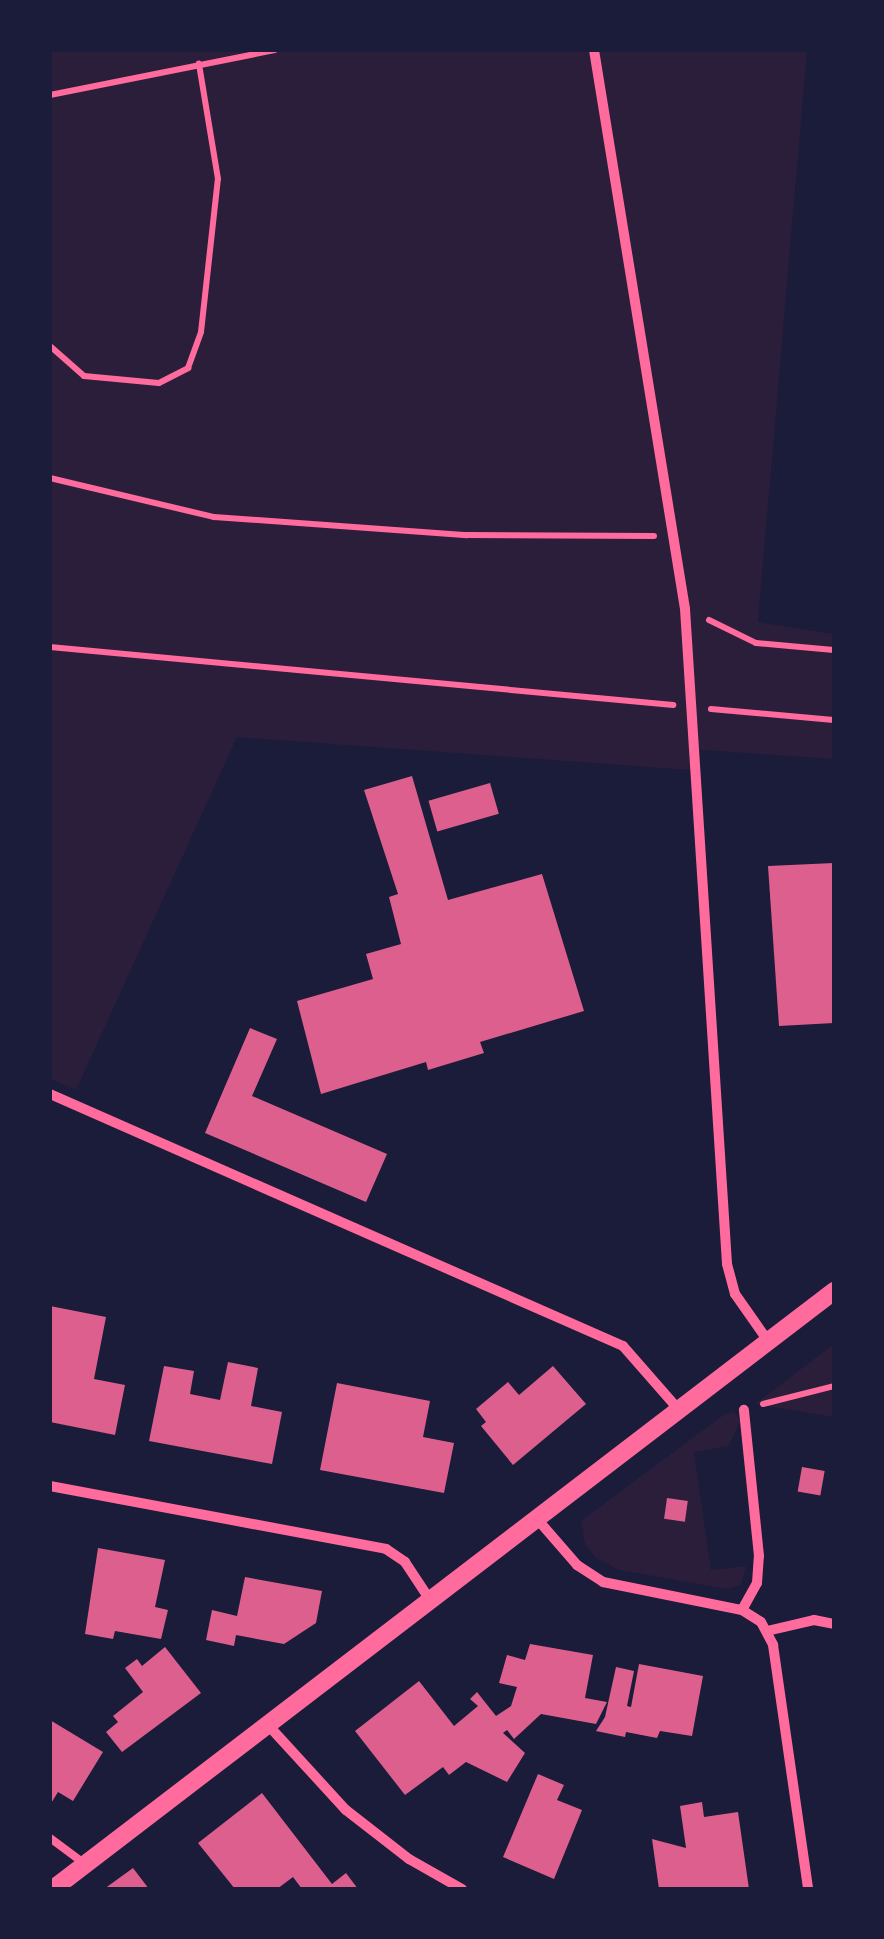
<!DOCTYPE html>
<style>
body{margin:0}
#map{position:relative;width:884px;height:1939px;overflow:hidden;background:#1b1b3a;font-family:"Work Sans",sans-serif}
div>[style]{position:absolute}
.green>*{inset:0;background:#2a1e3b}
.building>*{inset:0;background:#dd5f8e;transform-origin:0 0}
.path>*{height:6px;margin:-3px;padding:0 3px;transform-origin:3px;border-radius:3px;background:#ff6b9d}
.service>*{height:8px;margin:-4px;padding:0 4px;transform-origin:4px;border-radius:4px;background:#ff6b9d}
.minor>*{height:10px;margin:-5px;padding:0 5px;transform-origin:5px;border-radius:5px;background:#ff6b9d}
.tertiary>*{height:18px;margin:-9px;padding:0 9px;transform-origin:9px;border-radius:9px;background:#ff6b9d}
span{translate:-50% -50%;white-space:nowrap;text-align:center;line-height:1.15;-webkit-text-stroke:10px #1b1b3a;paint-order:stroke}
.frame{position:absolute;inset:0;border:52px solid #1b1b3a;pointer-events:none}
</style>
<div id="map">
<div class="green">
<i style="clip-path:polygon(50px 50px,807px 50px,758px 622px,834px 634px,834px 759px,689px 749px,690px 770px,237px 737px,76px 1090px,50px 1079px)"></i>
<i style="clip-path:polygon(834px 1344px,834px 1417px,755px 1404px)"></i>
<i style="clip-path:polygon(734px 1412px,740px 1421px,729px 1446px,694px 1452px,711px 1570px,746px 1566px,741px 1585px,727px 1589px,619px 1570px,596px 1558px,585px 1544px,581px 1521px,725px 1414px)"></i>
</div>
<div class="building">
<i style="clip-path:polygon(412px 776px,448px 900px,542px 874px,584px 1011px,480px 1042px,484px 1053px,428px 1070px,426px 1062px,321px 1094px,297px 1001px,373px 979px,366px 954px,401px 944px,389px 897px,398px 894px,364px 790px)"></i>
<i style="left:490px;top:783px;width:32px;height:64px;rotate:74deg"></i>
<i style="clip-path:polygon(834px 863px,834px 1023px,779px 1026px,768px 866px)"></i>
<i style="clip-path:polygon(250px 1028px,277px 1039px,252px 1096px,387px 1154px,366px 1202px,205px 1133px)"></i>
<i style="clip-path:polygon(50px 1306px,106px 1317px,94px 1379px,125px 1385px,115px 1435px,50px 1422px)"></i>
<i style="clip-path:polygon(228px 1362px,258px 1368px,251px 1406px,282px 1412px,272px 1464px,149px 1441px,164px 1366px,194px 1371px,190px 1394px,220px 1400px)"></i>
<i style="clip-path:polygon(553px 1366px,586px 1404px,513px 1465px,481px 1426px,486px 1422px,476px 1409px,508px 1382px,519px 1395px)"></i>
<i style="clip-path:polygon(337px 1383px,430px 1401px,423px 1437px,454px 1443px,444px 1493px,320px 1470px)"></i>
<i style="left:802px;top:1467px;width:23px;height:25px;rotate:10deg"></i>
<i style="left:667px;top:1498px;width:21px;height:21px;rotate:8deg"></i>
<i style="clip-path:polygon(98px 1548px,165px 1560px,155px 1607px,168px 1610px,161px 1639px,115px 1631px,113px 1639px,85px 1634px)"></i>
<i style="clip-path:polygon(245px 1577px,322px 1591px,316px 1623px,284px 1644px,236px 1635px,234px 1646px,206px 1640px,212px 1610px,237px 1616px)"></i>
<i style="clip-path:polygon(530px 1644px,593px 1655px,585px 1698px,607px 1702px,596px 1724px,541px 1714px,514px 1739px,507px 1730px,503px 1733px,525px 1753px,507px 1782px,466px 1762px,449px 1775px,443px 1767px,405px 1795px,355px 1731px,419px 1681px,454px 1726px,478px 1706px,470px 1699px,477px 1692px,496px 1716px,511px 1706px,517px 1687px,499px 1683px,507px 1655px,525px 1660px)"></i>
<i style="clip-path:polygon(165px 1647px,201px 1693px,122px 1752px,106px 1732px,118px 1722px,113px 1716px,143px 1692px,125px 1668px,137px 1659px,142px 1666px)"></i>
<i style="clip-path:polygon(639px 1664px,703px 1676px,692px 1736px,660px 1731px,657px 1738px,626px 1732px,625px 1737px,596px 1731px,605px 1717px,616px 1667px,634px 1671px,627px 1706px,631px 1707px)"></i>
<i style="clip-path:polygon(50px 1720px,103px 1752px,73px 1801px,58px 1792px,50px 1805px)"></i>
<i style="clip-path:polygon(538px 1774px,564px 1785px,557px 1800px,582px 1810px,554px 1879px,503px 1857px)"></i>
<i style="clip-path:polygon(262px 1793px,332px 1884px,346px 1873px,358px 1889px,302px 1889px,293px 1877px,277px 1889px,235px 1889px,198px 1843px)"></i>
<i style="clip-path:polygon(702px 1802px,704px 1817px,738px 1812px,749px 1889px,659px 1889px,652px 1839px,686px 1848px,680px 1806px)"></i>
<i style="clip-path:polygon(133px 1868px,149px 1889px,104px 1889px)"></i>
</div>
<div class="path">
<i style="left:50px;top:95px;width:229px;rotate:-11.3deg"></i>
<i style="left:50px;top:346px;width:45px;rotate:41.4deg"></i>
<i style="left:84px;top:376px;width:75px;rotate:5.3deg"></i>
<i style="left:159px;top:383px;width:33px;rotate:-27deg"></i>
<i style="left:188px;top:368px;width:38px;rotate:-70deg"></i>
<i style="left:201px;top:332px;width:154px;rotate:-83.7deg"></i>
<i style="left:218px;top:179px;width:117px;rotate:-99.4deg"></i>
<i style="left:50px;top:478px;width:169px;rotate:13.4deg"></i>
<i style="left:214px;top:517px;width:254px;rotate:4.1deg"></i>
<i style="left:467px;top:535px;width:187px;rotate:0.3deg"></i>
<i style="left:709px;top:620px;width:52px;rotate:26.1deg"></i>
<i style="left:756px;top:643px;width:78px;rotate:5.1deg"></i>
<i style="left:50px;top:647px;width:626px;rotate:5.32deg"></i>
<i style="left:711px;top:709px;width:123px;rotate:5.1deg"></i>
<i style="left:763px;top:1404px;width:73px;rotate:-14.2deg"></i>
</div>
<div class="service">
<i style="left:50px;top:1838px;width:44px;rotate:36.6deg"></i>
</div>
<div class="minor">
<i style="left:594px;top:50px;width:566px;rotate:80.75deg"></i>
<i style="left:685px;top:609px;width:656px;rotate:86.33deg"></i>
<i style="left:727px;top:1264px;width:31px;rotate:75deg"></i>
<i style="left:735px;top:1294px;width:57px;rotate:54.9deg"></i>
<i style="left:50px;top:1094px;width:626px;rotate:23.74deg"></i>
<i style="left:623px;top:1346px;width:85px;rotate:48.8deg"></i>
<i style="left:50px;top:1486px;width:342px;rotate:10.6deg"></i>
<i style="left:386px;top:1549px;width:23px;rotate:34deg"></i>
<i style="left:405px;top:1562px;width:45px;rotate:56.7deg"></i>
<i style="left:538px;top:1520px;width:60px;rotate:49.1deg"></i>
<i style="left:577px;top:1565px;width:31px;rotate:33deg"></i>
<i style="left:603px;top:1582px;width:142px;rotate:11.4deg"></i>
<i style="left:742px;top:1610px;width:22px;rotate:32deg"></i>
<i style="left:761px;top:1622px;width:26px;rotate:62deg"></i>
<i style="left:773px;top:1645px;width:246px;rotate:81.8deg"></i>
<i style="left:742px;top:1610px;width:31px;rotate:-61deg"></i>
<i style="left:757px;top:1583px;width:27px;rotate:-86deg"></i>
<i style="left:759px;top:1556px;width:147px;rotate:-95.9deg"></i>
<i style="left:767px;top:1631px;width:48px;rotate:-13.2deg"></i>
<i style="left:814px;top:1620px;width:20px;rotate:11deg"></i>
<i style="left:268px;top:1725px;width:115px;rotate:47.5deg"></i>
<i style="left:346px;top:1810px;width:80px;rotate:37.9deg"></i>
<i style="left:409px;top:1859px;width:61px;rotate:29.5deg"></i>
</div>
<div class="tertiary">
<i style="left:53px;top:1889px;width:984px;rotate:-37.44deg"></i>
</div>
<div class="frame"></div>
</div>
